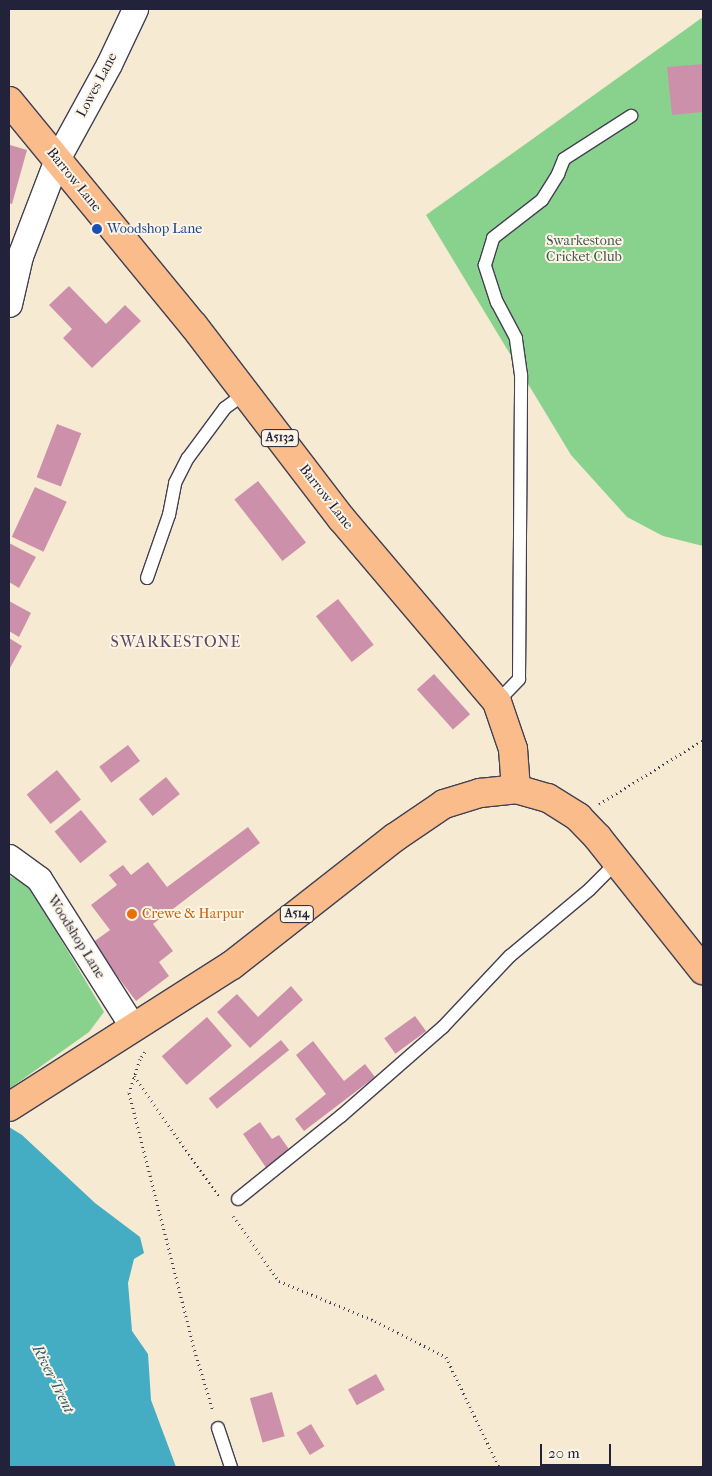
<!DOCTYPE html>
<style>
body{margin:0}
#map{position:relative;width:712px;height:1476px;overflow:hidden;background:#f7ead3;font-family:"IM FELL French Canon",serif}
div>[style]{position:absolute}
.green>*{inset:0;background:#89d28e}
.water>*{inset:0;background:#44acc3}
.building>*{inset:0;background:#cd90ab;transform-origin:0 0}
.path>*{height:3px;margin-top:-1.5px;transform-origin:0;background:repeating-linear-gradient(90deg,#424052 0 1px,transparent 0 5px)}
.roads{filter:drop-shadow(1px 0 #424052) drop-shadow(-1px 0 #424052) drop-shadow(0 1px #424052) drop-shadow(0 -1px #424052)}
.lane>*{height:12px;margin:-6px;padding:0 6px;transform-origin:6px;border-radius:6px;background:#fff}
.street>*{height:25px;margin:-12.5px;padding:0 12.5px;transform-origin:12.5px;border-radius:12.5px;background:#fff}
.primary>*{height:28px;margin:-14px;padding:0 14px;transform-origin:14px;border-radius:14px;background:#fabc8b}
.dots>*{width:14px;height:14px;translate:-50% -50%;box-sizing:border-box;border:2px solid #fcf5e5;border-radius:50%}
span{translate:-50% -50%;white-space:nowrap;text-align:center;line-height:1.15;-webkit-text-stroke:4px #fcf5e5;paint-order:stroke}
.shield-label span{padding:1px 4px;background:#fcf5e5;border:1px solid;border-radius:4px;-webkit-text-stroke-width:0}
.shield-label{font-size:12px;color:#22223b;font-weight:700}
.street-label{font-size:14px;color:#22223b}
.transit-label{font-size:14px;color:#164399}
.left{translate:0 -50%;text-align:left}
.park-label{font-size:14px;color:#415754}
.food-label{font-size:14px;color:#c56008}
.water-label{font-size:15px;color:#305971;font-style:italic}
.quarter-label{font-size:16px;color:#5e4862;letter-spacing:1px}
.frame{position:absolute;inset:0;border:10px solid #22223b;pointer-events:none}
.scale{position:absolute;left:540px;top:1444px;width:71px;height:22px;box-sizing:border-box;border:2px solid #22223b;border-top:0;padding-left:6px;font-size:15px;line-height:18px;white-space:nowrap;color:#22223b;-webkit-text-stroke:4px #fcf5e5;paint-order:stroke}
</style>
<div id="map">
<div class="green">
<i style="clip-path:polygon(703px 17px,703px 546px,663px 536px,627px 517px,571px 455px,426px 215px)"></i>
<i style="clip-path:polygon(9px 876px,28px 884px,104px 1012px,89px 1032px,9px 1089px)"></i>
</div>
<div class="water">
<i style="clip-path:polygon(9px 1127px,22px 1135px,95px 1203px,140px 1237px,144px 1253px,134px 1259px,128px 1283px,132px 1331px,148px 1354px,151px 1400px,176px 1467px,9px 1467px)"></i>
</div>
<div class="building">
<i style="clip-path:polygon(703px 64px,703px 112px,672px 115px,667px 67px)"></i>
<i style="clip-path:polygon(10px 145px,27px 150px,12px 204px,9px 203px)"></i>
<i style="clip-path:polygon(69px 286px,106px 324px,125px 305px,141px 321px,92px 368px,63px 338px,72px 329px,49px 305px)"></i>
<i style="left:57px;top:424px;width:26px;height:57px;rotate:21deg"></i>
<i style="left:258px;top:481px;width:78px;height:30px;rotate:52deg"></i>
<i style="left:35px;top:487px;width:35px;height:55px;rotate:25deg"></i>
<i style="clip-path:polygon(9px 543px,36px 557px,19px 588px,9px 582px)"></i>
<i style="left:338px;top:599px;width:58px;height:28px;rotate:52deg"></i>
<i style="clip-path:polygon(9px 601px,31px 613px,19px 637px,9px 631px)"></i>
<i style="clip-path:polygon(9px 638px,22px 646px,9px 670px)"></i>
<i style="left:434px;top:674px;width:54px;height:23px;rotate:48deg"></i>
<i style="left:128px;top:745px;width:20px;height:36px;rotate:53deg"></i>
<i style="left:57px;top:770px;width:38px;height:39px;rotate:51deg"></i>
<i style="left:166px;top:777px;width:22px;height:35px;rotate:51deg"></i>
<i style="left:81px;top:810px;width:41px;height:34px;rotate:51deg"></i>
<i style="clip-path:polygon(248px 827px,260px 843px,153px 924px,173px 951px,159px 962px,169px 976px,136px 1001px,92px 943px,110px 930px,91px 905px,117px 885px,109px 875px,123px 865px,131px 875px,148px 862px,167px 887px)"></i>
<i style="clip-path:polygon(291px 986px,303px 1000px,250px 1048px,217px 1012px,237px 994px,258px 1017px)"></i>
<i style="left:415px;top:1016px;width:19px;height:38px;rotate:54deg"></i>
<i style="left:207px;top:1017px;width:38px;height:60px;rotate:49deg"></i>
<i style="left:281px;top:1040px;width:13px;height:93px;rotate:51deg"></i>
<i style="clip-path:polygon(313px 1041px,344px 1081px,365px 1064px,375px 1077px,304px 1131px,295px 1119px,326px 1094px,296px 1055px)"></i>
<i style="clip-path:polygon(260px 1122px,272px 1139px,279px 1135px,291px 1152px,267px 1169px,243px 1134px)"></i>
<i style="left:376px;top:1374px;width:18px;height:32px;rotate:61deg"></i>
<i style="left:272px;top:1392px;width:46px;height:23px;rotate:74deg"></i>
<i style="left:311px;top:1424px;width:26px;height:17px;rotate:59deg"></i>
</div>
<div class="path">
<i style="left:599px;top:804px;width:122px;rotate:-31.6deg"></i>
<i style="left:145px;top:1052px;width:9px;rotate:126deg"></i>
<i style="left:140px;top:1059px;width:36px;rotate:108deg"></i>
<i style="left:129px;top:1093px;width:260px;rotate:75.7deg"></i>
<i style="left:193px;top:1345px;width:69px;rotate:73.1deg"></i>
<i style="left:134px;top:1076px;width:149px;rotate:54.8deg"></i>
<i style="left:233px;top:1216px;width:80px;rotate:54.7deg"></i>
<i style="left:279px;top:1281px;width:104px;rotate:22.6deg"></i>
<i style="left:375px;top:1321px;width:80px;rotate:26.9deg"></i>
<i style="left:446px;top:1357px;width:122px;rotate:64.3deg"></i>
</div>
<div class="roads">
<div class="lane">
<i style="left:147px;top:578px;width:67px;rotate:-70.8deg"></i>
<i style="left:169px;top:515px;width:33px;rotate:-79deg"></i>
<i style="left:175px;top:483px;width:28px;rotate:-63deg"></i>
<i style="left:188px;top:458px;width:62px;rotate:-53.5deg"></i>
<i style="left:225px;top:408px;width:26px;rotate:-36deg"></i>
<i style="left:497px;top:702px;width:32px;rotate:-46deg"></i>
<i style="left:519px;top:679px;width:304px;rotate:-89.6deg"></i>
<i style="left:521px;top:375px;width:37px;rotate:-98deg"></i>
<i style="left:516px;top:338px;width:40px;rotate:-118deg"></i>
<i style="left:497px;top:303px;width:40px;rotate:-108deg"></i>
<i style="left:485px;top:265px;width:28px;rotate:-73deg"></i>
<i style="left:493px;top:238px;width:62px;rotate:-37.8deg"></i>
<i style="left:542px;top:200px;width:31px;rotate:-58deg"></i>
<i style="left:558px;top:174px;width:16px;rotate:-68deg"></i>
<i style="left:564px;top:159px;width:80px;rotate:-32.7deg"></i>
<i style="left:238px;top:1199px;width:132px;rotate:-38.9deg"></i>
<i style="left:341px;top:1116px;width:135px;rotate:-41.1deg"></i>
<i style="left:443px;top:1027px;width:98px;rotate:-46.7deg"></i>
<i style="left:510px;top:956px;width:104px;rotate:-39.9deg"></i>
<i style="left:590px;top:889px;width:38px;rotate:-45deg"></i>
<i style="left:218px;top:1428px;width:41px;rotate:71.6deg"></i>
</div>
<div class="street">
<i style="left:9px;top:304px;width:49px;rotate:-77.1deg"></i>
<i style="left:20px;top:256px;width:104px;rotate:-69.1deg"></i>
<i style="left:57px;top:159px;width:108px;rotate:-61.3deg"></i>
<i style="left:109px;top:64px;width:61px;rotate:-64.7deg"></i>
<i style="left:9px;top:857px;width:37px;rotate:36deg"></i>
<i style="left:39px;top:879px;width:175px;rotate:57.6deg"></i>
</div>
<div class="primary">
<i style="left:9px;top:101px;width:291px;rotate:50.6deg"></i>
<i style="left:194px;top:326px;width:242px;rotate:52.6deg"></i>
<i style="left:341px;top:518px;width:241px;rotate:49.7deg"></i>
<i style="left:497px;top:702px;width:50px;rotate:71.2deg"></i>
<i style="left:513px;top:749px;width:40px;rotate:85.7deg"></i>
<i style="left:9px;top:1107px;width:264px;rotate:-32.5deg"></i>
<i style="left:232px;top:965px;width:206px;rotate:-38.1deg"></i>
<i style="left:394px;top:838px;width:60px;rotate:-34.2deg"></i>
<i style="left:444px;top:804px;width:38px;rotate:-17deg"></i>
<i style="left:480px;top:793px;width:36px;rotate:-6deg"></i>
<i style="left:516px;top:789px;width:33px;rotate:16deg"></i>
<i style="left:548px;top:798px;width:36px;rotate:32deg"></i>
<i style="left:578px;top:817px;width:29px;rotate:46deg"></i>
<i style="left:598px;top:838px;width:169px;rotate:51.5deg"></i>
</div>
</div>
<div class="dots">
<i style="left:97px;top:229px;background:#1a4fb4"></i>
<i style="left:132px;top:914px;background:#e8710a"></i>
</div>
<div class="shield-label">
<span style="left:280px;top:438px">A5132</span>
<span style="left:297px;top:914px">A514</span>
</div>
<div class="street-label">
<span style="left:97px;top:85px;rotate:-62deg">Lowes Lane</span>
<span style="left:74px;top:180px;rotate:51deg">Barrow Lane</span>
<span style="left:326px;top:497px;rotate:52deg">Barrow Lane</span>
<span style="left:76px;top:937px;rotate:58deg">Woodshop Lane</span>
</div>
<div class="transit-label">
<span class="left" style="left:107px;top:229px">Woodshop Lane</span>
</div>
<div class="park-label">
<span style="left:584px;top:249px">Swarkestone<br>Cricket Club</span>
</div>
<div class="food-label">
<span class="left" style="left:142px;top:914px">Crewe &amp; Harpur</span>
</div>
<div class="water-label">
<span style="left:53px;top:1379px;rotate:63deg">River Trent</span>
</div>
<div class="quarter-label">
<span style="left:176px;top:642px">SWARKESTONE</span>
</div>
<div class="frame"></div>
<div class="scale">20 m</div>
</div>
